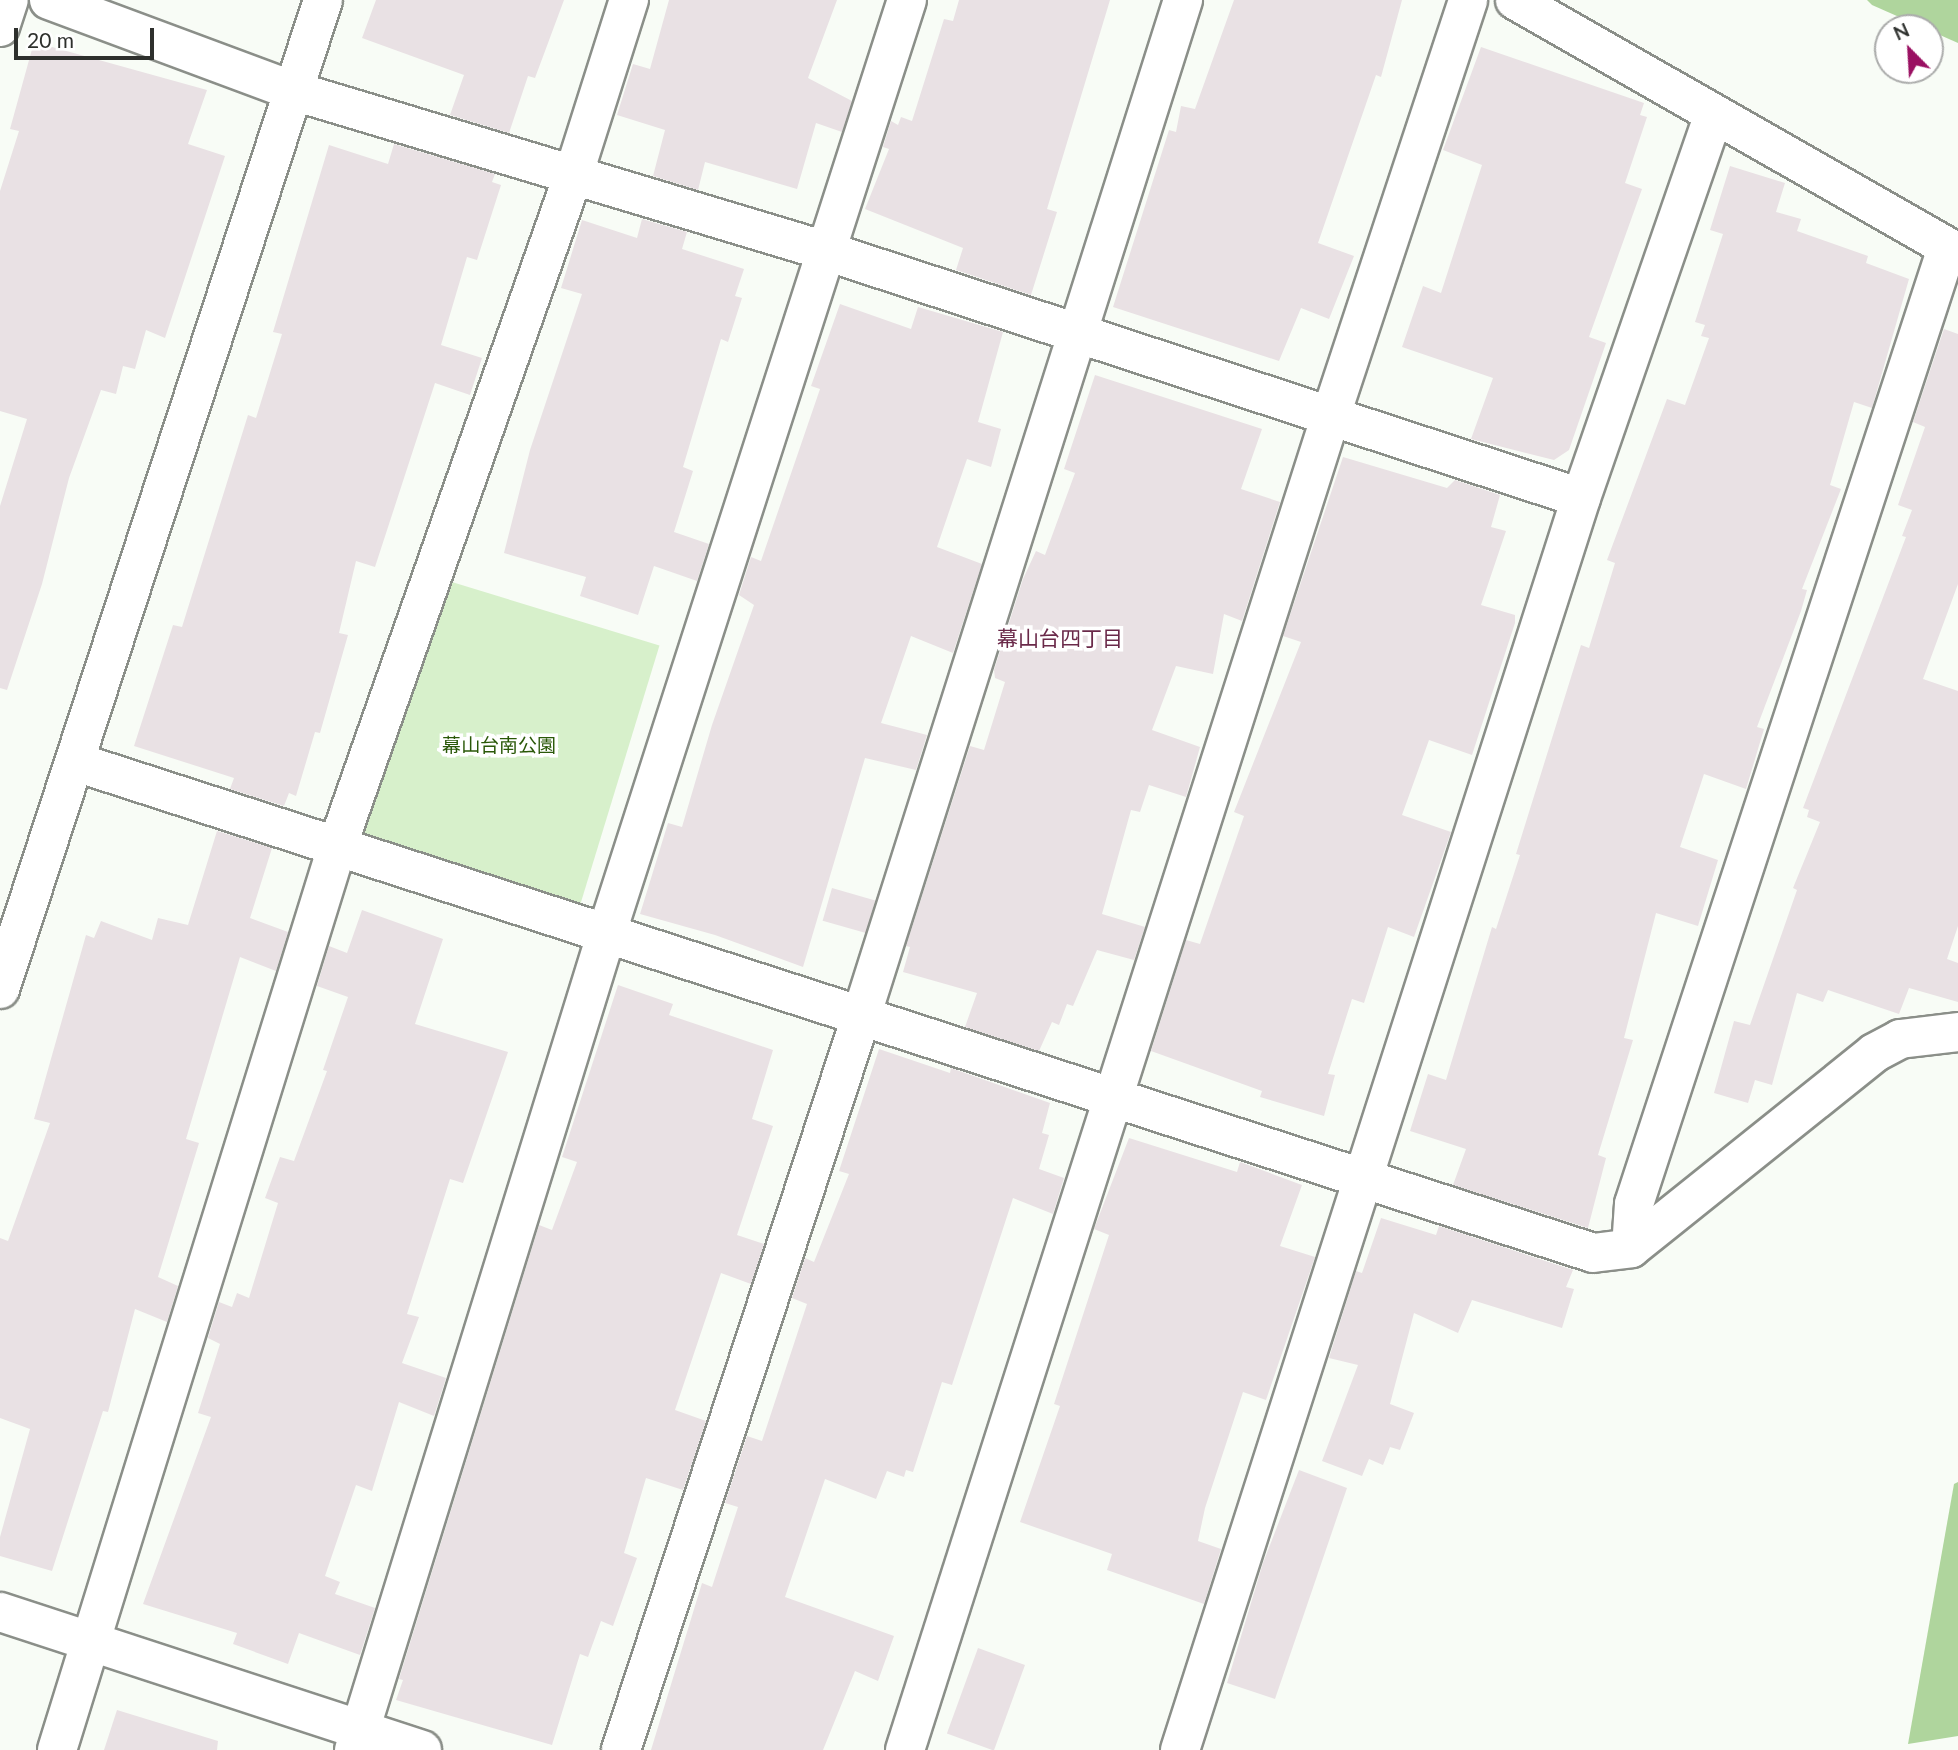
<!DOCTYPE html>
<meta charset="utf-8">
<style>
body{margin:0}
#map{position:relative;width:1958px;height:1750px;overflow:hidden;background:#f8fcf6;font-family:Lato,"Noto Sans JP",sans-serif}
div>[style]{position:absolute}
.green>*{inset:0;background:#d7f0cb;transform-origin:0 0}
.forest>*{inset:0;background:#afd59d}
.building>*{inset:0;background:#e9e1e4;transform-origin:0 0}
.roads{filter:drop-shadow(2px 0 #8b8f89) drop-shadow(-2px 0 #8b8f89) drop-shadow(0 2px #8b8f89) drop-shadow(0 -2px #8b8f89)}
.minor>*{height:38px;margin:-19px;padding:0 19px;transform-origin:19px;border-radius:19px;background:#fff}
.tertiary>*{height:38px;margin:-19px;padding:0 19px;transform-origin:19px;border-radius:19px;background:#fff}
span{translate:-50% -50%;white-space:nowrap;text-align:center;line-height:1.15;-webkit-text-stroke:7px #fff;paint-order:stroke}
.park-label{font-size:19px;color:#2a5808}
.neighbourhood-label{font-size:21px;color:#6a2949}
.north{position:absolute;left:1874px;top:14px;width:70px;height:70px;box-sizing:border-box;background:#fff;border:2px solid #abacab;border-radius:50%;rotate:336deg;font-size:19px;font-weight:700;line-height:28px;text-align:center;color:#2e302d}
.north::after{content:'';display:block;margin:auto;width:24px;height:32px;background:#9a1062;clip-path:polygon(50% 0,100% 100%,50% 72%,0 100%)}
.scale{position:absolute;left:14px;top:28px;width:140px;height:32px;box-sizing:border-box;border:4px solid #2e302d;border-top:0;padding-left:9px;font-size:21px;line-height:24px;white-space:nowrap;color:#2e302d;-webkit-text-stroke:5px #fff;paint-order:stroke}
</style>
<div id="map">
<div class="green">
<i style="left:429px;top:575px;width:241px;height:284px;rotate:17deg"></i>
</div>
<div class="forest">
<i style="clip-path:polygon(1867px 0,1958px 0,1958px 43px,1872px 5px)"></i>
<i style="clip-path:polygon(1958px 1482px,1958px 1736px,1908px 1744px,1954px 1484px)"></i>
</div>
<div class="building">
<i style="clip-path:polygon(376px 0,564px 0,535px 78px,528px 76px,509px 133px,450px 115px,464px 75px,362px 38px)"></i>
<i style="clip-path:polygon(669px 0,837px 0,808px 78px,852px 101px,842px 132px,816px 123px,797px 189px,705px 162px,698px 190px,653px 176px,665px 130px,617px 115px,633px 64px,650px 69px)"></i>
<i style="clip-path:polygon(959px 0,1110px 0,1047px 209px,1057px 212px,1031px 295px,956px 270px,963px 248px,865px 209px,889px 149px,883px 147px,891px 121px,898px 125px,901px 117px,912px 121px,944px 19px,953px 21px)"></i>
<i style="clip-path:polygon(1234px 0,1402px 0,1381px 77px,1376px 75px,1318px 243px,1354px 256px,1329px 319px,1301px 308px,1279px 361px,1113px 307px,1169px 130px,1176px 132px,1181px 106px,1195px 109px)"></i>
<i style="clip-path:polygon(34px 42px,207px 90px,188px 144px,225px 156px,165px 338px,146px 330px,135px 369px,123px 366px,116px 394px,101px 390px,69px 478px,42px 584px,7px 690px,0 688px,0 506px,27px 419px,0 411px,0 191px,19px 131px,10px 129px)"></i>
<i style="clip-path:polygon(1481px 47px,1644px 103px,1640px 115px,1647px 117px,1625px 183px,1642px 189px,1589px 337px,1606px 343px,1569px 450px,1554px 460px,1471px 439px,1493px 378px,1402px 347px,1423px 286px,1441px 293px,1482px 165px,1443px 150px)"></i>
<i style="clip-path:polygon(394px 144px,495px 174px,492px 182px,501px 185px,477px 260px,467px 257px,441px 345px,482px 358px,470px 395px,435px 383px,375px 567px,356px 561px,339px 633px,348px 635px,320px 733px,315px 732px,296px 796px,289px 793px,284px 806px,230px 789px,234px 778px,134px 746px,173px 625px,182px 627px,248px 415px,256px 418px,282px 334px,273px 332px,329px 145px,388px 164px)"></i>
<i style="clip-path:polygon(1730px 166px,1785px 183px,1776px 212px,1801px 219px,1797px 231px,1868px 256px,1866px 263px,1909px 279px,1872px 408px,1854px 402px,1830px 485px,1841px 489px,1802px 589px,1807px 590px,1801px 611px,1757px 727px,1764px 729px,1746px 789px,1704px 774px,1680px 847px,1718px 860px,1698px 926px,1656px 913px,1624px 1038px,1633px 1040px,1598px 1155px,1606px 1158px,1588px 1228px,1453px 1185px,1466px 1149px,1410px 1131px,1428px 1074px,1446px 1080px,1492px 927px,1496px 929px,1520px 855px,1516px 854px,1581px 645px,1589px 648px,1615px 563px,1607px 560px,1667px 399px,1685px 405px,1709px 338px,1701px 336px,1705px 325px,1695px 322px,1723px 234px,1710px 230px)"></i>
<i style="clip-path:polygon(642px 219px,687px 232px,682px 249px,744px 269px,735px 296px,742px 298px,728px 342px,721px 339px,683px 467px,693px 471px,674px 532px,709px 544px,697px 581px,654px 566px,638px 615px,580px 596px,586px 577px,504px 553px,530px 450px,582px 294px,561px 288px,582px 220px,637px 238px)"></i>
<i style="clip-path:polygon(840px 304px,911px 329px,918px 307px,1003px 332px,978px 422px,1001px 429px,991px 467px,967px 459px,937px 547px,982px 564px,953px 653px,911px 636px,881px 723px,927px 735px,916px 770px,865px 758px,803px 967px,715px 935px,640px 914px,668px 823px,682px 827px,712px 725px,754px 605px,739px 595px,751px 557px,761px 561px,820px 389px,811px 386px)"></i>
<i style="clip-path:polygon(1944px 329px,1958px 334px,1958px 584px,1923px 679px,1958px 691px,1958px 926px,1947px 959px,1958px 963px,1958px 1002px,1909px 988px,1899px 1014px,1828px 990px,1823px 1002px,1797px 993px,1772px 1085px,1755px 1080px,1748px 1103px,1714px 1093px,1734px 1021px,1750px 1025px,1797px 890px,1793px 888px,1820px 822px,1807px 817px,1809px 810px,1803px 808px,1906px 537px,1902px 536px,1912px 510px,1898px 505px,1925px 427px,1913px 422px)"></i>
<i style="clip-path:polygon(1095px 375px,1262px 429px,1241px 489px,1280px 502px,1242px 621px,1224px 614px,1213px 674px,1176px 666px,1152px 730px,1200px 747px,1186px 797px,1149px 785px,1140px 812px,1131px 810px,1102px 914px,1145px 927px,1134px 960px,1097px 950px,1073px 1006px,1067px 1004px,1059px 1025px,1052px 1022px,1039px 1051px,965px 1027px,977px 993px,903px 972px,910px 947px,906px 946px,970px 746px,984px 750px,1005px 682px,995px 678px,994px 670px,1023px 579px,1036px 551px,1045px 555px,1075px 473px,1064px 469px)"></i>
<i style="clip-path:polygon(1343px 457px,1447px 488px,1455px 480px,1500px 495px,1491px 527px,1506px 531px,1481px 605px,1515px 615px,1515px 623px,1472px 755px,1429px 740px,1402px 815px,1451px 832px,1414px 937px,1388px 927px,1364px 1003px,1352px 999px,1328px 1074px,1335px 1075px,1324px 1116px,1260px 1097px,1262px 1091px,1151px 1051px,1186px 940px,1200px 944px,1244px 816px,1234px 812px,1301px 642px,1283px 636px)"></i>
<i style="clip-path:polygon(217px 831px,272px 848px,250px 918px,288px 932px,276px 971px,240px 957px,186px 1139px,199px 1143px,158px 1277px,178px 1286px,167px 1322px,135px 1309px,108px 1412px,103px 1411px,52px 1571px,0 1556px,0 1537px,30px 1429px,0 1418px,0 1238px,8px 1241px,50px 1123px,34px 1119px,86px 935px,94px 938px,101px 921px,152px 940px,158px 918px,188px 925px)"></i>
<i style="left:832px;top:888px;width:45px;height:34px;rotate:16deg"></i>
<i style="clip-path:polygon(362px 910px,443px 939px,415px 1024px,508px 1052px,463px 1183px,450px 1179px,407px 1314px,419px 1317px,402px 1363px,446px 1378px,434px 1416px,399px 1402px,372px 1491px,356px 1485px,325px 1576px,340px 1582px,335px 1594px,375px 1608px,360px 1655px,299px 1633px,288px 1664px,233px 1644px,237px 1633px,143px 1604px,211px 1417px,198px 1413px,220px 1344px,208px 1338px,219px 1302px,232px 1307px,237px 1293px,249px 1298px,278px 1203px,265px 1198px,280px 1157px,294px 1161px,327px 1071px,323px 1070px,348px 997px,317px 986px,329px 946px,347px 953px)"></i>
<i style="clip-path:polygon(618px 985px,673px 1004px,669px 1015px,773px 1050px,752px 1119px,773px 1126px,737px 1235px,764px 1244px,751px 1284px,721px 1273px,675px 1410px,706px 1421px,683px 1490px,646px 1478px,624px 1553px,637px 1558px,613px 1626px,601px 1621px,588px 1657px,580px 1654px,552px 1745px,396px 1700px,403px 1680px,399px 1679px,539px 1225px,552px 1230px,577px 1162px,562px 1157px)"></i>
<i style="clip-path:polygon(879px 1049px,950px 1073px,951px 1068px,1050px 1103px,1042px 1133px,1049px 1135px,1039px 1169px,1064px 1178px,1053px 1214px,1013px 1198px,952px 1385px,942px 1382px,913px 1472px,906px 1470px,904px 1477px,887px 1471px,876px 1499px,825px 1479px,785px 1597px,894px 1636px,878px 1681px,855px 1671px,823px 1750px,651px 1750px,702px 1583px,712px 1587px,738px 1507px,725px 1503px,747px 1436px,762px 1441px,807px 1304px,792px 1298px,805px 1258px,814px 1262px,849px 1174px,839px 1171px)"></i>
<i style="clip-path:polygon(1129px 1138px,1237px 1172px,1240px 1162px,1302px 1185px,1280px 1246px,1315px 1257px,1266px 1400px,1243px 1392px,1205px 1508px,1198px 1541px,1221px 1549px,1204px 1604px,1107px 1570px,1112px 1554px,1020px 1522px,1060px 1406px,1054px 1404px,1109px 1235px,1094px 1229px)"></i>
<i style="clip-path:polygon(1381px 1218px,1436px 1235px,1439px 1226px,1573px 1270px,1566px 1287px,1574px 1289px,1562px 1328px,1472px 1300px,1458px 1333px,1414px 1313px,1390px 1404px,1414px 1413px,1400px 1450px,1390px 1447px,1383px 1465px,1369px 1459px,1362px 1476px,1322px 1461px,1358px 1365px,1329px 1358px,1356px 1271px,1362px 1273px)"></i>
<i style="clip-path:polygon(1299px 1470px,1347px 1488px,1275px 1699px,1227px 1683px,1263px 1563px)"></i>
<i style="left:978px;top:1648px;width:50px;height:91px;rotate:20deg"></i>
<i style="clip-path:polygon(117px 1710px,218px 1741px,217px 1750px,104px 1750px)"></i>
</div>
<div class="roads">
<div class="minor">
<i style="left:49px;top:0;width:261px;rotate:20.4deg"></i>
<i style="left:294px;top:91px;width:556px;rotate:16.74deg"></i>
<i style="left:826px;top:251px;width:794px;rotate:18.12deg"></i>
<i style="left:1515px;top:0;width:510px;rotate:29.73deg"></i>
<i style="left:0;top:27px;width:28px;rotate:-72deg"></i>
<i style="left:76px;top:762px;width:1594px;rotate:17.93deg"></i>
<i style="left:1593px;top:1253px;width:38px;rotate:-7deg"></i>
<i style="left:1631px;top:1248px;width:312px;rotate:-38.7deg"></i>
<i style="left:1874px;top:1053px;width:30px;rotate:-28deg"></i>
<i style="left:1900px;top:1039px;width:58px;rotate:-6.9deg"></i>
<i style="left:1631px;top:1248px;width:44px;rotate:-86.1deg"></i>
<i style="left:1634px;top:1204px;width:1006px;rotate:-71.87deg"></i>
<i style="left:0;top:1612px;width:444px;rotate:18.1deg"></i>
<i style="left:57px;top:1750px;width:949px;rotate:-72.77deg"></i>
<i style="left:338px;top:844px;width:711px;rotate:-70.62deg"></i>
<i style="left:574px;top:173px;width:182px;rotate:-72.4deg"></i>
<i style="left:354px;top:1750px;width:856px;rotate:-72.81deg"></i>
<i style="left:607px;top:932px;width:979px;rotate:-72.16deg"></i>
<i style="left:621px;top:1750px;width:771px;rotate:-71.87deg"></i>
<i style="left:861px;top:1017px;width:1067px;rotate:-72.43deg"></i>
<i style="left:905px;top:1750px;width:1398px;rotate:-72.3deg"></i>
<i style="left:1330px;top:418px;width:440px;rotate:-71.7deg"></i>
<i style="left:1180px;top:1750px;width:1315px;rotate:-72.24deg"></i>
<i style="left:1581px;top:498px;width:404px;rotate:-70.9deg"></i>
</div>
<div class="tertiary">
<i style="left:0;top:989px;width:1040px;rotate:-71.91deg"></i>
</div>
</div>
<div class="park-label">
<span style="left:499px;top:745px">幕山台南公園</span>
</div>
<div class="neighbourhood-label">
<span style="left:1060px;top:638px">幕山台四丁目</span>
</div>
<div class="north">N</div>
<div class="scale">20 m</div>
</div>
